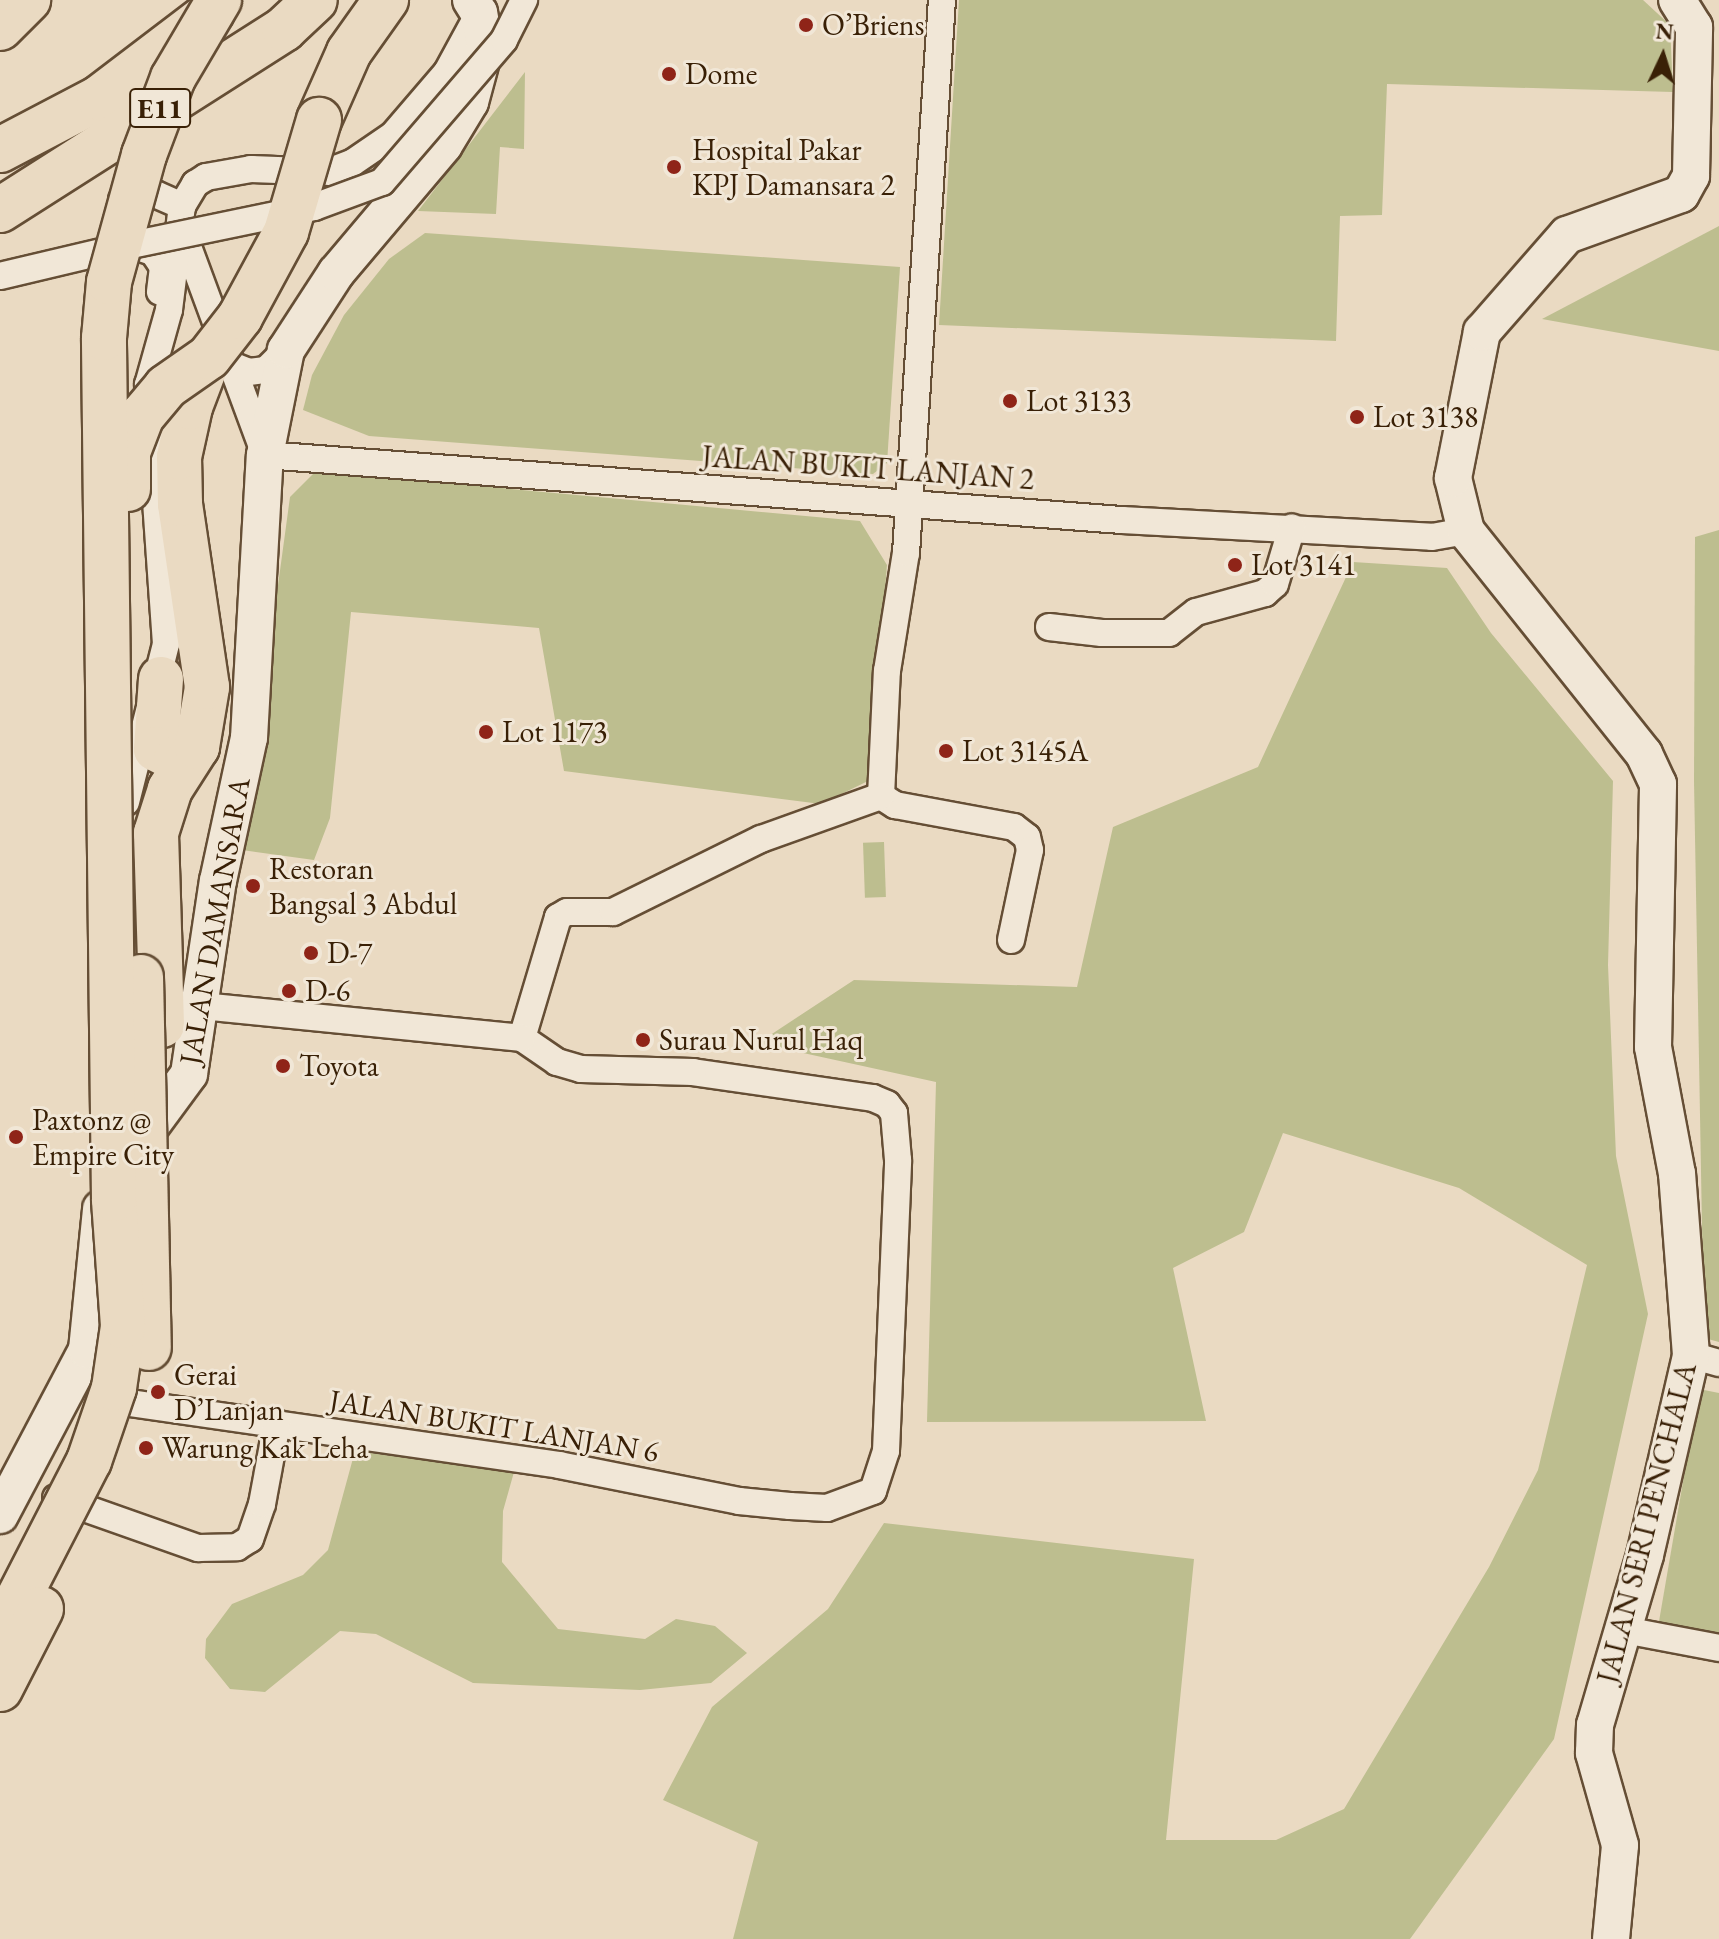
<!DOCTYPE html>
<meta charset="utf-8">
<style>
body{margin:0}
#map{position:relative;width:1719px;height:1939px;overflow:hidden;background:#eadac2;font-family:"EB Garamond",serif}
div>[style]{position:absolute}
.green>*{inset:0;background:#bdbe8f;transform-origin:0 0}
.roads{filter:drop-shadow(2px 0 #654e35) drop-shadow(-2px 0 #654e35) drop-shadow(0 2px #654e35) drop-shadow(0 -2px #654e35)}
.street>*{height:26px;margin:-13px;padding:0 13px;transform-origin:13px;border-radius:13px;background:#f1e7d7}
.secondary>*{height:36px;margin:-18px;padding:0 18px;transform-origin:18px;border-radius:18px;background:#f1e7d7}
.highway>*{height:44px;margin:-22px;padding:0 22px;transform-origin:22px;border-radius:22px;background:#eadac2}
.bridges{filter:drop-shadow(2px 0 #654e35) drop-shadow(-2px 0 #654e35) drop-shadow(0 2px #654e35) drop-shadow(0 -2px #654e35)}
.street-bridge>*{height:26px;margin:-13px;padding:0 13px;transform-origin:13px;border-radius:13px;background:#f1e7d7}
.highway-bridge>*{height:44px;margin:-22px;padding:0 22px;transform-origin:22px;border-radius:22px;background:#eadac2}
.dots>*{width:22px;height:22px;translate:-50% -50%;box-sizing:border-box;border:4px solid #f1e7d7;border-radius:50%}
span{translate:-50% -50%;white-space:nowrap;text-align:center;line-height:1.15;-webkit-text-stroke:6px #f1e7d7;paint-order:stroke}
.shield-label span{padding:2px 6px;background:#f1e7d7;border:2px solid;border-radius:6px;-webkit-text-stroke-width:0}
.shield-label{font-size:28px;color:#392006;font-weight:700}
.poi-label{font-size:30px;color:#392006}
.left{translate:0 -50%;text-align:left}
.street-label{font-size:30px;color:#392006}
.north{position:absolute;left:1623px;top:16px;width:80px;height:80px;-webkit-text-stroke:6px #f1e7d7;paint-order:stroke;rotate:4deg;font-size:22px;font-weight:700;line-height:32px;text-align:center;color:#392006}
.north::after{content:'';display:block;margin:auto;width:28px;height:36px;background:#392006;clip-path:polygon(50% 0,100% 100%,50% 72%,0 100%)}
</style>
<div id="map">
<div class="green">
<i style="clip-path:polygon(959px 0,1643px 0,1670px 25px,1673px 92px,1387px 84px,1382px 215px,1340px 216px,1336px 341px,939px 325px)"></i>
<i style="clip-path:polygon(525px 72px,524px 149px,500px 147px,496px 214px,418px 211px)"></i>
<i style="clip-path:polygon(1719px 226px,1719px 351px,1542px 319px)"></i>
<i style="clip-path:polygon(425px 233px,900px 267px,887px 463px,873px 474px,369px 436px,303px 410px,312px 375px,344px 315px,389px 259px)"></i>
<i style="clip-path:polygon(316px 471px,860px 521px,887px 565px,870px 780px,821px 804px,564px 771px,539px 628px,351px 612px,330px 818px,314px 860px,242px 850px,290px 497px)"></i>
<i style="clip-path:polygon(1719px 530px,1719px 1342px,1704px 1338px,1694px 781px,1695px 537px)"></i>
<i style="clip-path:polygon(1353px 562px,1447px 568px,1491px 633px,1613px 781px,1608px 965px,1616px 1156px,1648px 1314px,1554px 1739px,1410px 1939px,733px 1939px,758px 1842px,663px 1800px,712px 1707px,828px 1609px,884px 1523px,1194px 1559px,1166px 1840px,1276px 1840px,1344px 1809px,1489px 1567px,1538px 1470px,1587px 1265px,1459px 1188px,1283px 1133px,1244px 1232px,1173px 1268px,1206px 1421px,927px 1422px,936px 1082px,758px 1043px,854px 980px,1077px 987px,1113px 827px,1258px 767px)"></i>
<i style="left:884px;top:842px;width:55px;height:21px;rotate:88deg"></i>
<i style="clip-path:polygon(1699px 1389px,1719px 1393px,1719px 1642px,1657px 1633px)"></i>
<i style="clip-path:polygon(355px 1451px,514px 1472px,503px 1511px,502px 1562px,558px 1629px,645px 1639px,676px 1619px,715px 1626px,747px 1653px,711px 1683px,640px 1690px,473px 1683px,376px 1634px,340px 1631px,265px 1692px,230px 1689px,205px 1658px,206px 1639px,232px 1604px,303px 1575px,328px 1550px)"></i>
</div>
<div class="roads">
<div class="street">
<i style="left:328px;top:172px;width:26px;rotate:-21deg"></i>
<i style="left:352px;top:163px;width:50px;rotate:-34.3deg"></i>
<i style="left:393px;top:135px;width:83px;rotate:-49.4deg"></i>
<i style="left:447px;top:72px;width:67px;rotate:-61.5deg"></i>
<i style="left:122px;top:200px;width:34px;rotate:-10deg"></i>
<i style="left:155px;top:194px;width:30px;rotate:24deg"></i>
<i style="left:180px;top:225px;width:245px;rotate:69.7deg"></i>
<i style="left:265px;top:455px;width:859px;rotate:4.34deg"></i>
<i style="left:1122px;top:520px;width:310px;rotate:3.1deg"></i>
<i style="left:1432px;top:537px;width:35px;rotate:-10deg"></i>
<i style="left:0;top:276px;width:135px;rotate:-13.3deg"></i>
<i style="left:131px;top:245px;width:23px;rotate:18deg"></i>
<i style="left:153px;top:252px;width:18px;rotate:56deg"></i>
<i style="left:163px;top:267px;width:25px;rotate:97deg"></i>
<i style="left:231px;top:365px;width:19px;rotate:21deg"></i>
<i style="left:249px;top:372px;width:17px;rotate:-7deg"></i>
<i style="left:266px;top:370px;width:28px;rotate:-45deg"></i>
<i style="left:1049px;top:627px;width:53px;rotate:6.5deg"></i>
<i style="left:1102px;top:633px;width:67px"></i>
<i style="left:1169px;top:633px;width:34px;rotate:-38deg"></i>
<i style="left:1196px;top:612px;width:72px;rotate:-15.4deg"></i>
<i style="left:1265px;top:593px;width:13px;rotate:-42deg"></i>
<i style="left:1275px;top:584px;width:59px;rotate:-73.4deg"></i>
<i style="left:881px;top:796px;width:125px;rotate:-87.3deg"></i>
<i style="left:887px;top:671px;width:120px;rotate:-80.9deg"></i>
<i style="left:906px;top:553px;width:554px;rotate:-86.28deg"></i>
<i style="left:881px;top:796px;width:17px;rotate:33deg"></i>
<i style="left:895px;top:805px;width:121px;rotate:10.5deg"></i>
<i style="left:1014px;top:827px;width:16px;rotate:38deg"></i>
<i style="left:1027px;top:837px;width:13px;rotate:77deg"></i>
<i style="left:1030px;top:850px;width:92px;rotate:101.9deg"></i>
<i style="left:126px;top:802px;width:163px;rotate:-75.8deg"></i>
<i style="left:166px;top:644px;width:260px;rotate:-94deg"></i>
<i style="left:148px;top:385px;width:78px;rotate:-74.4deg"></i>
<i style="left:169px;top:310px;width:105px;rotate:-82.9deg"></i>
<i style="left:182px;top:206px;width:26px;rotate:-59deg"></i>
<i style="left:195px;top:184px;width:13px;rotate:-32deg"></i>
<i style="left:206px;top:177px;width:46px;rotate:-10.1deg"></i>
<i style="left:251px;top:169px;width:33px;rotate:2deg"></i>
<i style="left:522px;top:1038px;width:126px;rotate:-73.4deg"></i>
<i style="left:558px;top:917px;width:10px;rotate:-29deg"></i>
<i style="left:567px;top:912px;width:46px"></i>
<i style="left:613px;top:912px;width:165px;rotate:-26.3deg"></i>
<i style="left:761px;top:839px;width:127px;rotate:-19.7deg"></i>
<i style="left:1691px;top:1355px;width:29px;rotate:16deg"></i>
<i style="left:102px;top:1399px;width:462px;rotate:8.2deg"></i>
<i style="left:559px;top:1465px;width:184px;rotate:11.3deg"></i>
<i style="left:739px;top:1501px;width:51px;rotate:5.6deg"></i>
<i style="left:790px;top:1506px;width:37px;rotate:3deg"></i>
<i style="left:827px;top:1508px;width:49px;rotate:-20.3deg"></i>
<i style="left:873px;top:1491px;width:42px;rotate:-72deg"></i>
<i style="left:886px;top:1451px;width:291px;rotate:-87.6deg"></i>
<i style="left:898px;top:1160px;width:47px;rotate:-94.9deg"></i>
<i style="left:894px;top:1113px;width:11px;rotate:-128deg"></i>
<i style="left:887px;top:1104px;width:15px;rotate:-157deg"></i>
<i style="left:873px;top:1098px;width:182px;rotate:-171.8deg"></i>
<i style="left:693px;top:1072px;width:112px;rotate:-178.5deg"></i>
<i style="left:581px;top:1069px;width:25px;rotate:-164deg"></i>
<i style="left:557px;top:1062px;width:42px;rotate:-145.6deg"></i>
<i style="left:522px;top:1038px;width:324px;rotate:-174.3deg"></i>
<i style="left:56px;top:1498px;width:151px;rotate:19.4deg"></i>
<i style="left:198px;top:1548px;width:39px;rotate:-1deg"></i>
<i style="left:237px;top:1547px;width:15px;rotate:-32deg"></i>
<i style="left:250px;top:1539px;width:37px;rotate:-71deg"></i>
<i style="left:262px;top:1504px;width:82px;rotate:-79.5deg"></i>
<i style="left:1624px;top:1630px;width:97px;rotate:10.7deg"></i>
</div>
<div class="secondary">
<i style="left:136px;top:1146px;width:89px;rotate:-53.6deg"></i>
<i style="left:189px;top:1074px;width:195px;rotate:-81.5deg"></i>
<i style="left:218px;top:881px;width:146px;rotate:-77.8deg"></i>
<i style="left:249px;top:738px;width:283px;rotate:-86.8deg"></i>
<i style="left:265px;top:455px;width:107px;rotate:-78.7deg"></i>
<i style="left:286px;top:350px;width:92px;rotate:-57deg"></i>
<i style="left:336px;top:273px;width:167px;rotate:-49.8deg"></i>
<i style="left:444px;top:145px;width:50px;rotate:-58.8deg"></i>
<i style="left:470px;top:102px;width:58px;rotate:-75deg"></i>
<i style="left:485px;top:46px;width:34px;rotate:-100deg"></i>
<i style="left:479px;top:13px;width:15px;rotate:-122deg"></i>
<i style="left:0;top:1515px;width:187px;rotate:-62.2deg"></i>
<i style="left:87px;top:1350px;width:142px;rotate:-84.3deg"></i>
<i style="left:1611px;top:1939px;width:94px;rotate:-84.5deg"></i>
<i style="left:1620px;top:1845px;width:96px;rotate:-105.8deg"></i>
<i style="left:1594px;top:1753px;width:28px;rotate:-88deg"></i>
<i style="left:1595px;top:1725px;width:177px;rotate:-73.6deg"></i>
<i style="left:1645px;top:1555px;width:205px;rotate:-77deg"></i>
<i style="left:1691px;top:1355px;width:182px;rotate:-94.4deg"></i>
<i style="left:1677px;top:1174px;width:129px;rotate:-100.7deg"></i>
<i style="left:1653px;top:1047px;width:263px;rotate:-88.9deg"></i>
<i style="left:1658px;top:784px;width:33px;rotate:-115deg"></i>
<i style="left:1644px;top:754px;width:285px;rotate:-128.6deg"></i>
<i style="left:1466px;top:531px;width:55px;rotate:-103.8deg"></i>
<i style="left:1453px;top:478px;width:149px;rotate:-78.8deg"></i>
<i style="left:1482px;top:332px;width:129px;rotate:-48.8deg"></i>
<i style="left:1567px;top:235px;width:121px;rotate:-19.8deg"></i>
<i style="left:1681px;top:194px;width:21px;rotate:-61deg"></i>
<i style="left:1691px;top:176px;width:149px;rotate:-88.8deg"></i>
<i style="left:1694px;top:27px;width:32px;rotate:-122deg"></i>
</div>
<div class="highway">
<i style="left:0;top:28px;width:40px;rotate:-45deg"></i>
<i style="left:319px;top:120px;width:74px;rotate:-66.2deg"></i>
<i style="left:349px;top:52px;width:64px;rotate:-54.6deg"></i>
<i style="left:0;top:150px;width:112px;rotate:-27.7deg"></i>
<i style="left:99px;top:98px;width:142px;rotate:-37.3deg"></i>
<i style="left:0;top:210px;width:337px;rotate:-32.5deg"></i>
<i style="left:284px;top:29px;width:42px;rotate:-43.1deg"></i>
<i style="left:161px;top:679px;width:70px;rotate:94.1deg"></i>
<i style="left:156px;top:749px;width:22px;rotate:27deg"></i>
<i style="left:176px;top:759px;width:24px;rotate:-30deg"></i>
<i style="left:162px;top:1025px;width:192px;rotate:-91.8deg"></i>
<i style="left:156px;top:833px;width:46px;rotate:-72.3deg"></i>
<i style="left:170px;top:789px;width:50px;rotate:-57.3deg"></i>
<i style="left:197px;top:747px;width:61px;rotate:-80.5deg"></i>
<i style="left:207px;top:687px;width:185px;rotate:-98.4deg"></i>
<i style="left:180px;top:504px;width:47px;rotate:-91.2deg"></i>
<i style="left:179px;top:457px;width:51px;rotate:-77.6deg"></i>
<i style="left:190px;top:407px;width:53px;rotate:-69.2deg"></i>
</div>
</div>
<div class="bridges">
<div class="street-bridge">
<i style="left:131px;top:245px;width:187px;rotate:-11.7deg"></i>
<i style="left:314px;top:207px;width:72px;rotate:-20.2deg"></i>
<i style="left:382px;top:182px;width:187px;rotate:-49.3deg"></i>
<i style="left:504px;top:40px;width:45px;rotate:-63.4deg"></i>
</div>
<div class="highway-bridge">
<i style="left:128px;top:489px;width:37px;rotate:-90deg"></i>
<i style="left:128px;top:452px;width:39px;rotate:-69deg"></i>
<i style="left:142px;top:416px;width:38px;rotate:-50deg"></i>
<i style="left:166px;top:387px;width:52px;rotate:-34.9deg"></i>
<i style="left:209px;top:357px;width:51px;rotate:-52.2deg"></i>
<i style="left:240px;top:317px;width:97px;rotate:-61.6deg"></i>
<i style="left:286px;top:232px;width:117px;rotate:-73.6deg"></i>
<i style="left:141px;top:977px;width:371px;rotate:88.8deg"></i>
<i style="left:0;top:1634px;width:195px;rotate:-62.8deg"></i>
<i style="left:89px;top:1461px;width:77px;rotate:-71.1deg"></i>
<i style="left:114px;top:1388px;width:63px;rotate:-81.7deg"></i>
<i style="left:123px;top:1326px;width:127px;rotate:-94.1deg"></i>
<i style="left:114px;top:1199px;width:861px;rotate:-90.67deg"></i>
<i style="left:104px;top:338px;width:56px;rotate:-84.9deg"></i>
<i style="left:109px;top:282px;width:132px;rotate:-74.6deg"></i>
<i style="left:144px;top:155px;width:82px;rotate:-69.4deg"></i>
<i style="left:173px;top:78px;width:91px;rotate:-59.5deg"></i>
<i style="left:0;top:1689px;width:90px;rotate:-62.9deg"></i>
</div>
</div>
<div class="dots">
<i style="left:806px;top:25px;background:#8f2418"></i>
<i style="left:669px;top:74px;background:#8f2418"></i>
<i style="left:674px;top:167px;background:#8f2418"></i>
<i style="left:1010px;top:401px;background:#8f2418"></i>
<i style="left:1357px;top:417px;background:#8f2418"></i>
<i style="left:1235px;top:565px;background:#8f2418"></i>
<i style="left:486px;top:732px;background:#8f2418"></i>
<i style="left:946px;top:751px;background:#8f2418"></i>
<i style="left:253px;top:886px;background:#8f2418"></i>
<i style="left:311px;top:953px;background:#8f2418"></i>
<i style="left:289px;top:991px;background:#8f2418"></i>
<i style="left:643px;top:1040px;background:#8f2418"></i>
<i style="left:283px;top:1066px;background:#8f2418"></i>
<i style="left:16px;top:1137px;background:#8f2418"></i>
<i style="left:158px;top:1392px;background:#8f2418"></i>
<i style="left:146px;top:1448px;background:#8f2418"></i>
</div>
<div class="shield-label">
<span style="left:160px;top:108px">E11</span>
</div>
<div class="poi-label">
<span class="left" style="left:822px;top:25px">O’Briens</span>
<span class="left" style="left:685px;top:74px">Dome</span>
<span class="left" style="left:692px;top:167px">Hospital Pakar<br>KPJ Damansara 2</span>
<span class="left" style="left:1026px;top:401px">Lot 3133</span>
<span class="left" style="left:1373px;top:417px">Lot 3138</span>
<span class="left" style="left:1251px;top:565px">Lot 3141</span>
<span class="left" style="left:502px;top:732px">Lot 1173</span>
<span class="left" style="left:962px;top:751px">Lot 3145A</span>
<span class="left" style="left:269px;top:886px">Restoran<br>Bangsal 3 Abdul</span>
<span class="left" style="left:327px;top:953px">D-7</span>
<span class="left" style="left:305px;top:991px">D-6</span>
<span class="left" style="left:659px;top:1040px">Surau Nurul Haq</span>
<span class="left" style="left:299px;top:1066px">Toyota</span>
<span class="left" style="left:32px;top:1137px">Paxtonz @<br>Empire City</span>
<span class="left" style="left:174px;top:1392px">Gerai<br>D’Lanjan</span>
<span class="left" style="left:162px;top:1448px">Warung Kak Leha</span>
</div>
<div class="street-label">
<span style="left:868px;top:468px;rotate:4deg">JALAN BUKIT LANJAN 2</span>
<span style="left:215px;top:921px;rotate:-80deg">JALAN DAMANSARA</span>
<span style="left:494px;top:1426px;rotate:9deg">JALAN BUKIT LANJAN 6</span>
<span style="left:1647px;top:1523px;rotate:-76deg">JALAN SERI PENCHALA</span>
</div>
<div class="north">N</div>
</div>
